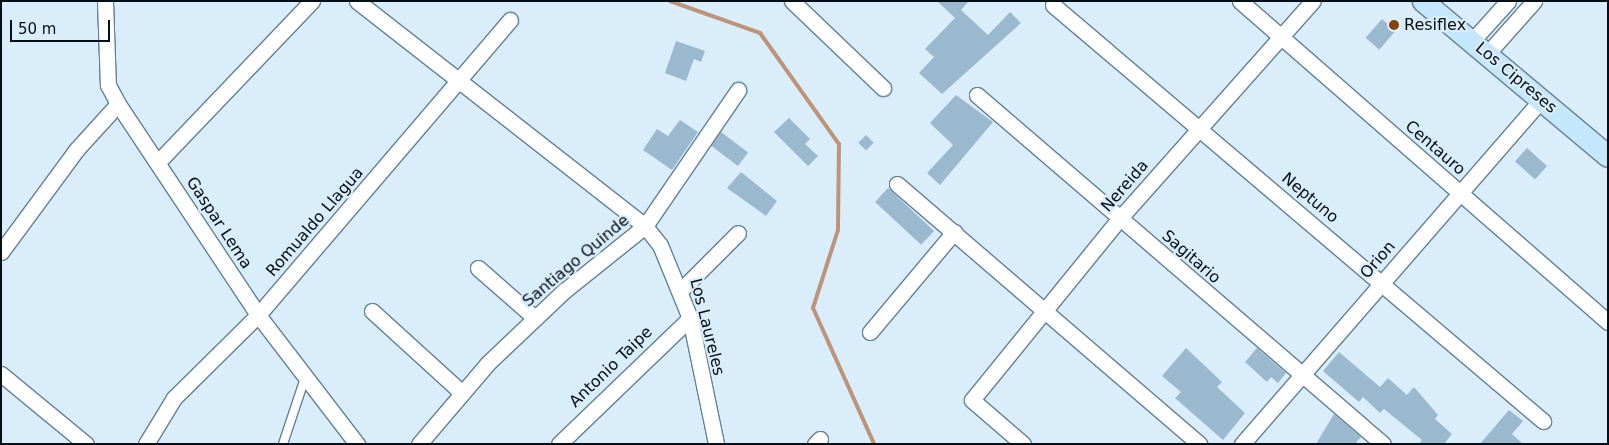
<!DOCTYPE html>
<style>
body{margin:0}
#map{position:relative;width:1609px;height:445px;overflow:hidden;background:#daedfb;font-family:"DejaVu Sans",sans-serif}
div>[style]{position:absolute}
.stream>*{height:4px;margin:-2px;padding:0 2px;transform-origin:2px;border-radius:2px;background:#bd947a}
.building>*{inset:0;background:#9ab9cf;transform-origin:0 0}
.roads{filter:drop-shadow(1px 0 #658296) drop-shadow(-1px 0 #658296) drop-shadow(0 1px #658296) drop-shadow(0 -1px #658296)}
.lane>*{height:8px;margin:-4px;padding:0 4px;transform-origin:4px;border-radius:4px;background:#fff}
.street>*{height:15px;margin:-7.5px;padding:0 7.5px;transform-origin:7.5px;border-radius:7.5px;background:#fff}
.secondary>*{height:21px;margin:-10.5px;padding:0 10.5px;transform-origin:10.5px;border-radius:10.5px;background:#c4e7fb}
.dots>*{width:14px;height:14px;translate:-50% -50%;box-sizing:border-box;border:2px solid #daedfb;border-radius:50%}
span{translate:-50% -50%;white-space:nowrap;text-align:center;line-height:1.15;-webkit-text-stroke:4.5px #daedfb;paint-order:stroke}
.poi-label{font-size:16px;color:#040e16}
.left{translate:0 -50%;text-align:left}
.street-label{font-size:16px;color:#040e16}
.frame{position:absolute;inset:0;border:2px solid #040e16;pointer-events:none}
.scale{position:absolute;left:10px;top:20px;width:100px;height:22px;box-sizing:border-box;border:2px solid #040e16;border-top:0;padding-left:6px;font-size:15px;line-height:18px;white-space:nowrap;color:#040e16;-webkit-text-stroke:4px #daedfb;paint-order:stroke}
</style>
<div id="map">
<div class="stream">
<i style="left:670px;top:1px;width:96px;rotate:19.6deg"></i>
<i style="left:760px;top:33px;width:136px;rotate:54.6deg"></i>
<i style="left:839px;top:144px;width:86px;rotate:90.7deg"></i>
<i style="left:838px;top:230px;width:82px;rotate:107.8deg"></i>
<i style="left:813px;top:308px;width:149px;rotate:65.8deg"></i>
</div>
<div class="building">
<i style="clip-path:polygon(937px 1px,969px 1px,961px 10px,988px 35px,1010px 12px,1021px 23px,942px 94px,919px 73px,934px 57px,925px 49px,955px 18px)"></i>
<i style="left:1382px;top:19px;width:18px;height:25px;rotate:41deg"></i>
<i style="clip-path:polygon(676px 41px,705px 51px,701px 62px,694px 59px,686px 81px,665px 73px)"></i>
<i style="clip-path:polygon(956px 95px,993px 122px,940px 185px,927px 173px,953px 145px,930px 123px)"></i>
<i style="clip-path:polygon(789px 118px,810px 139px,805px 144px,818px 156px,808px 166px,774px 132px)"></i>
<i style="clip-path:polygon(680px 120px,698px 132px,672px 170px,643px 150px,657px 129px,668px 136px)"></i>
<i style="left:721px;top:132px;width:34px;height:17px;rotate:37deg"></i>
<i style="left:866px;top:135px;width:11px;height:11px;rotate:45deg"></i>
<i style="left:1527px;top:148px;width:27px;height:18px;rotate:42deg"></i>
<i style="clip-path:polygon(741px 172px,777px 201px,766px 216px,727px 188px)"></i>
<i style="left:888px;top:188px;width:63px;height:19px;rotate:43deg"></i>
<i style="clip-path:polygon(1186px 348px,1222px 382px,1217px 387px,1245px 413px,1223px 440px,1175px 398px,1181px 392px,1162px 376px)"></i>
<i style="clip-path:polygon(1257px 348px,1286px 373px,1278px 383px,1271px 377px,1267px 382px,1245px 362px)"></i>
<i style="clip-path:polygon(1339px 352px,1380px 387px,1388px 378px,1407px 395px,1414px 387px,1438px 415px,1435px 419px,1452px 434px,1444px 444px,1419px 444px,1422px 440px,1384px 409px,1380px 413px,1363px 397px,1359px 402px,1323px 371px)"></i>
<i style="clip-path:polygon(1509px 410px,1523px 421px,1512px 434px,1523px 444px,1480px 444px)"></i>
<i style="clip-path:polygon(1334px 414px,1361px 437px,1355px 444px,1316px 444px)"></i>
</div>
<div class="roads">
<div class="lane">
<i style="left:283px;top:444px;width:70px;rotate:-71.6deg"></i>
</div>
<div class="street">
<i style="left:105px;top:1px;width:84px;rotate:88deg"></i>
<i style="left:108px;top:85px;width:21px;rotate:62deg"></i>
<i style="left:118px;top:104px;width:253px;rotate:56.4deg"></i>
<i style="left:258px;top:315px;width:163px;rotate:52.5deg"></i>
<i style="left:357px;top:1px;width:365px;rotate:38deg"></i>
<i style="left:645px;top:226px;width:24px;rotate:52deg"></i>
<i style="left:660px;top:245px;width:79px;rotate:67.7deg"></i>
<i style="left:690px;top:318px;width:129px;rotate:78.3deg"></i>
<i style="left:792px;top:1px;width:126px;rotate:43.7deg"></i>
<i style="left:1240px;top:1px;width:488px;rotate:41.1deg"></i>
<i style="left:1053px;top:5px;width:643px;rotate:40.33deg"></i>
<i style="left:1472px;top:41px;width:54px;rotate:-48deg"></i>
<i style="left:1487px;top:54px;width:71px;rotate:-48.4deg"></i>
<i style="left:977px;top:95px;width:535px;rotate:40.68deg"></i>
<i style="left:158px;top:162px;width:223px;rotate:-46.3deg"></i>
<i style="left:897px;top:184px;width:399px;rotate:40.7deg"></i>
<i style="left:1px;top:252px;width:128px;rotate:-53.6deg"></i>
<i style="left:77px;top:149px;width:61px;rotate:-47.7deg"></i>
<i style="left:478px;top:268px;width:76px;rotate:41.3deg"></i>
<i style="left:682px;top:289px;width:79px;rotate:-45deg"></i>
<i style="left:372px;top:311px;width:119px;rotate:42.3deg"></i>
<i style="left:870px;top:332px;width:131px;rotate:-50deg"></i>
<i style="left:1px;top:374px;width:110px;rotate:39.5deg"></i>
<i style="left:146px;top:444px;width:54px;rotate:-58.7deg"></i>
<i style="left:174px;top:398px;width:118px;rotate:-44.7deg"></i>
<i style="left:258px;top:315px;width:388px;rotate:-49.5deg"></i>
<i style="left:419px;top:444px;width:106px;rotate:-49.6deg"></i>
<i style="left:488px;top:363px;width:105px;rotate:-43.5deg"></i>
<i style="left:564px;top:291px;width:104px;rotate:-38.7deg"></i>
<i style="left:645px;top:226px;width:165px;rotate:-55.6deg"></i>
<i style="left:559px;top:444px;width:182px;rotate:-43.9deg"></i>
<i style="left:815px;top:444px;width:7px;rotate:-45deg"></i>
<i style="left:1023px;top:444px;width:67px;rotate:-139.2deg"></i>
<i style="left:972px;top:400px;width:235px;rotate:-50.9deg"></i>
<i style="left:1120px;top:218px;width:290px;rotate:-48.4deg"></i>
<i style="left:1242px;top:444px;width:456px;rotate:-49deg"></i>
</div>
<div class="secondary">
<i style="left:1423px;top:1px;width:241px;rotate:40deg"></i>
</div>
</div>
<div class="dots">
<i style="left:1394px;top:25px;background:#834309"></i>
</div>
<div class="poi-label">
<span class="left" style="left:1404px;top:25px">Resiflex</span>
</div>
<div class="street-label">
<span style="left:1516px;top:78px;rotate:40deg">Los Cipreses</span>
<span style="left:1435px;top:148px;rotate:41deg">Centauro</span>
<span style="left:1125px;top:186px;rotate:-49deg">Nereida</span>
<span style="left:1310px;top:198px;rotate:40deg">Neptuno</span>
<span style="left:315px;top:222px;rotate:-49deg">Romualdo Llagua</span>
<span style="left:219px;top:223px;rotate:57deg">Gaspar Lema</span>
<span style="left:1191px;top:257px;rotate:41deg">Sagitario</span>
<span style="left:1378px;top:260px;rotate:-49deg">Orion</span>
<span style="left:576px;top:261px;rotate:-40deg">Santiago Quinde</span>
<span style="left:707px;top:327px;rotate:76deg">Los Laureles</span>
<span style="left:611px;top:367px;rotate:-44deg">Antonio Taipe</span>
</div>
<div class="frame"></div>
<div class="scale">50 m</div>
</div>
